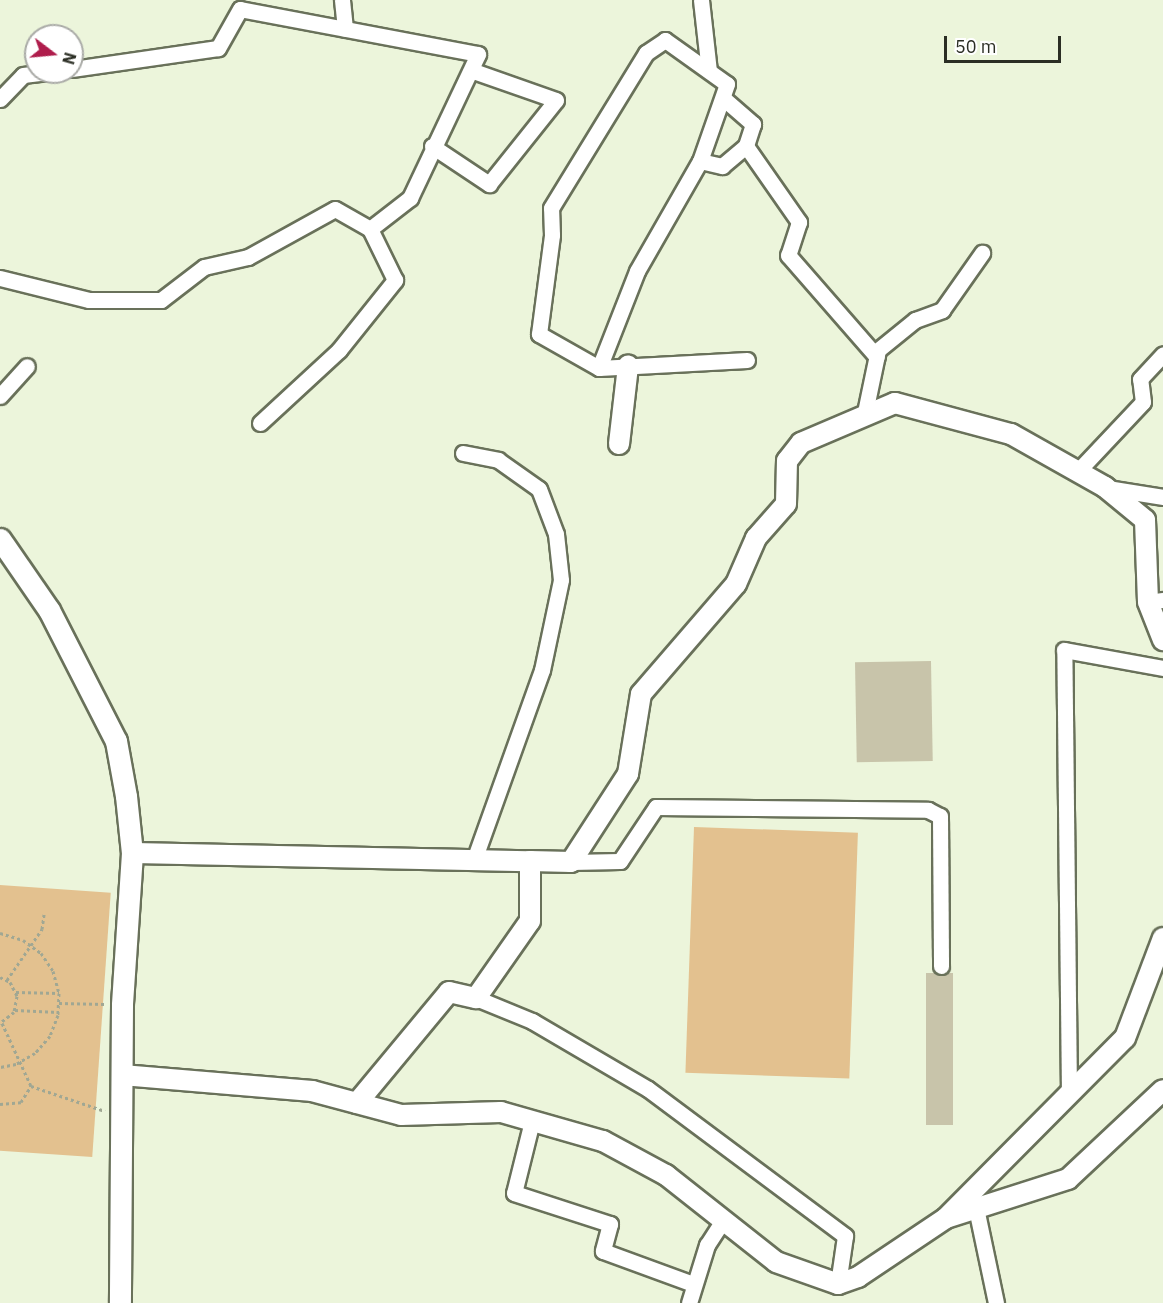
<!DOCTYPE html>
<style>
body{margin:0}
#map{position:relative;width:1163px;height:1303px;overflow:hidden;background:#ecf5db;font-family:"IBM Plex Sans",sans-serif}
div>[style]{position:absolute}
.green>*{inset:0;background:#e3c18f;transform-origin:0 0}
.building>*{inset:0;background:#c8c4aa;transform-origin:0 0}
.path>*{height:3px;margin-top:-1.5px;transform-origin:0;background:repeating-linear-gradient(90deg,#a0a793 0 3px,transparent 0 6px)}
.roads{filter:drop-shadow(2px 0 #69715a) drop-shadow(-2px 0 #69715a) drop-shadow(0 2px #69715a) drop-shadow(0 -2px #69715a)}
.minor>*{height:15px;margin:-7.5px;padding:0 7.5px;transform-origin:7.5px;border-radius:7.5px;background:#fff}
.tertiary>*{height:20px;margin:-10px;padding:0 10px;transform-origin:10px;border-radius:10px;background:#fff}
.secondary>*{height:21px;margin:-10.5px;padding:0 10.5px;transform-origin:10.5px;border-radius:10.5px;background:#fff}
span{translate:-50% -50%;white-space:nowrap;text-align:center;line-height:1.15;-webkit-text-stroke:4.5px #fff;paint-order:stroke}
.north{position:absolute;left:24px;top:24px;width:60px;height:60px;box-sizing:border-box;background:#fff;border:2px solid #aaaba7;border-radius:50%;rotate:106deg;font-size:16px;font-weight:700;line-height:24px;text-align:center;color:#2b2e24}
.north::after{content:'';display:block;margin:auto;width:21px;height:27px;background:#af1d4c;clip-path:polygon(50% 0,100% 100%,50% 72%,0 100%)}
.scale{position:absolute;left:944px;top:36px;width:117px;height:27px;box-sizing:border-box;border:3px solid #2b2e24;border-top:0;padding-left:8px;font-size:18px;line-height:21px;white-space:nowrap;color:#2b2e24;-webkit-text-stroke:4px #fff;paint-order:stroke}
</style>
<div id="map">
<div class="green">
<i style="left:694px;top:827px;width:164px;height:246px;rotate:2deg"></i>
<i style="left:0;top:885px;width:111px;height:265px;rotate:4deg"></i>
</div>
<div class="building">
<i style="left:931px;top:661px;width:100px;height:76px;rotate:89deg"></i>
<i style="left:926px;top:973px;width:27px;height:152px"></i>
</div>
<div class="path">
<i style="left:0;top:933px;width:24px;rotate:17deg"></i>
<i style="left:23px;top:940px;width:22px;rotate:36deg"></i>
<i style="left:41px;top:953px;width:22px;rotate:56deg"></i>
<i style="left:53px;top:971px;width:23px;rotate:75deg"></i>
<i style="left:59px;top:993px;width:22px;rotate:93deg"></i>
<i style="left:58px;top:1015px;width:22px;rotate:111deg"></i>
<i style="left:50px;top:1036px;width:23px;rotate:131deg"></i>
<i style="left:35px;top:1053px;width:22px;rotate:150deg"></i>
<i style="left:16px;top:1064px;width:16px;rotate:169deg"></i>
<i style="left:0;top:977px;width:11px;rotate:27deg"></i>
<i style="left:10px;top:982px;width:16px;rotate:63deg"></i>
<i style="left:17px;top:996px;width:16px;rotate:101deg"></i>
<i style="left:14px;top:1012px;width:18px;rotate:142deg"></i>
<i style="left:7px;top:980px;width:62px;rotate:-55.5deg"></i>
<i style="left:42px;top:929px;width:15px;rotate:-82deg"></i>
<i style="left:16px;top:992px;width:43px;rotate:1.3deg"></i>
<i style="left:59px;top:1003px;width:46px;rotate:1.2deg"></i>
<i style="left:15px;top:1010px;width:43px;rotate:2.7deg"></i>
<i style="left:2px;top:1023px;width:69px;rotate:65.3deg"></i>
<i style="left:31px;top:1086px;width:78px;rotate:18.7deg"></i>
<i style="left:0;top:1104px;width:21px;rotate:-5deg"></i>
<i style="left:21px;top:1102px;width:19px;rotate:-58deg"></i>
</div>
<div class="roads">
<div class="minor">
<i style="left:342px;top:0;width:29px;rotate:84deg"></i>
<i style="left:701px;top:0;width:71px;rotate:83.6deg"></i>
<i style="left:723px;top:98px;width:40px;rotate:41deg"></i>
<i style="left:753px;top:124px;width:23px;rotate:108deg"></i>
<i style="left:0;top:99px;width:33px;rotate:-46deg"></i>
<i style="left:23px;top:75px;width:23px;rotate:-7deg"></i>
<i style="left:432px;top:146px;width:69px;rotate:33.7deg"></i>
<i style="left:489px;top:184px;width:107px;rotate:-51.4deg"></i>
<i style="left:556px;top:100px;width:88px;rotate:-160.7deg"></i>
<i style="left:0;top:278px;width:92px;rotate:13.9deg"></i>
<i style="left:89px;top:300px;width:72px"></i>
<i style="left:161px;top:300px;width:54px;rotate:-37.5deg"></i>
<i style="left:204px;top:267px;width:45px;rotate:-12.8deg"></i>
<i style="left:248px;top:257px;width:99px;rotate:-28.9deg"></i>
<i style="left:335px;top:209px;width:40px;rotate:29.7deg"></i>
<i style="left:370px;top:229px;width:51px;rotate:-37.8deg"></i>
<i style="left:410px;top:198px;width:159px;rotate:-64.7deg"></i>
<i style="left:478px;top:54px;width:242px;rotate:-169.3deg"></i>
<i style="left:240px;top:9px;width:45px;rotate:119.4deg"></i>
<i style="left:218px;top:48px;width:148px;rotate:171.8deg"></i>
<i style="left:747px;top:360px;width:148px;rotate:176.9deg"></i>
<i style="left:599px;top:368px;width:104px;rotate:-68.6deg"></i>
<i style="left:637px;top:271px;width:127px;rotate:-60.2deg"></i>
<i style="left:700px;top:161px;width:23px;rotate:13deg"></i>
<i style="left:722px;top:166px;width:31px;rotate:-40deg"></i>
<i style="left:746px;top:146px;width:93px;rotate:55.1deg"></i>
<i style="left:799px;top:222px;width:35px;rotate:108deg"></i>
<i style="left:788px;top:255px;width:135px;rotate:48.9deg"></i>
<i style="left:599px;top:368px;width:69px;rotate:-150.5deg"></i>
<i style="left:539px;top:334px;width:100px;rotate:-82.5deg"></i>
<i style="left:552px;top:235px;width:27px;rotate:-92deg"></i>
<i style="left:551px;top:208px;width:182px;rotate:-58.5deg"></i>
<i style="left:646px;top:53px;width:23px;rotate:-34deg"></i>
<i style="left:665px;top:40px;width:76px;rotate:35.4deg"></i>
<i style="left:727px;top:84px;width:82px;rotate:109.3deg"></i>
<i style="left:0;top:396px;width:40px;rotate:-48deg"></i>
<i style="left:864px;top:417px;width:68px;rotate:-78.2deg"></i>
<i style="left:878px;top:350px;width:48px;rotate:-39deg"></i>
<i style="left:915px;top:320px;width:29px;rotate:-20deg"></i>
<i style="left:942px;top:310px;width:70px;rotate:-54.9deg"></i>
<i style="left:260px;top:423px;width:108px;rotate:-42.7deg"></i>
<i style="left:339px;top:350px;width:90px;rotate:-51.3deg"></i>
<i style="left:395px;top:280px;width:57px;rotate:-116.1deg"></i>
<i style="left:463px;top:453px;width:36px;rotate:11deg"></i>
<i style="left:498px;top:460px;width:50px;rotate:35.3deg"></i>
<i style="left:539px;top:489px;width:48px;rotate:69.3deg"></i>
<i style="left:556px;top:534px;width:46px;rotate:83.8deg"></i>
<i style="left:561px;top:580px;width:92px;rotate:101.9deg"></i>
<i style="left:542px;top:670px;width:202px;rotate:109.7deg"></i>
<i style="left:1077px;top:472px;width:96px;rotate:-46.7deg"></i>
<i style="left:1143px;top:402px;width:23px;rotate:-97deg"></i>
<i style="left:1140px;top:379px;width:34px;rotate:-47deg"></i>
<i style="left:1107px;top:488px;width:57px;rotate:9.1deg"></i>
<i style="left:1148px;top:602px;width:15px;rotate:-8deg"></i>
<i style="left:571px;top:862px;width:49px;rotate:-1.2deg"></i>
<i style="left:620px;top:861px;width:65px;rotate:-56.3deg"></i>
<i style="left:656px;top:807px;width:272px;rotate:0.6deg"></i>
<i style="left:928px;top:810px;width:13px;rotate:27deg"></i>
<i style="left:940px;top:816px;width:150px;rotate:89.6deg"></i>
<i style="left:476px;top:998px;width:61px;rotate:22.3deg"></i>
<i style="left:532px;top:1021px;width:134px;rotate:30.4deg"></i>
<i style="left:648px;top:1089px;width:246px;rotate:36.7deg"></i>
<i style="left:845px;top:1236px;width:49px;rotate:98.3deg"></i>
<i style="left:1069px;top:1094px;width:444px;rotate:-90.6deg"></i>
<i style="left:1064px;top:650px;width:101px;rotate:10.3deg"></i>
<i style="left:532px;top:1121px;width:74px;rotate:104deg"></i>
<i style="left:514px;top:1193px;width:101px;rotate:17.9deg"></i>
<i style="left:610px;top:1224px;width:28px;rotate:105deg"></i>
<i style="left:603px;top:1251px;width:96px;rotate:20.1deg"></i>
<i style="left:976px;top:1208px;width:97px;rotate:78.1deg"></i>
<i style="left:689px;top:1303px;width:61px;rotate:-72.8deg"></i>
<i style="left:707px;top:1245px;width:30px;rotate:-57deg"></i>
</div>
<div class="tertiary">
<i style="left:619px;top:444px;width:79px;rotate:-83.4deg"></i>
<i style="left:132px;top:853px;width:398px;rotate:1.2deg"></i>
<i style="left:122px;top:1075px;width:191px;rotate:4.8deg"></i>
<i style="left:312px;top:1091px;width:92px;rotate:15.1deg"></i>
<i style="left:401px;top:1115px;width:100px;rotate:-1.7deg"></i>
<i style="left:501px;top:1112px;width:106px;rotate:15.9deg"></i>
<i style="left:603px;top:1141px;width:72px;rotate:28.4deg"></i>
<i style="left:666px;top:1175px;width:140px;rotate:38.3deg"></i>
<i style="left:776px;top:1262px;width:66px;rotate:19.5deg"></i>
<i style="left:838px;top:1284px;width:21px;rotate:-19deg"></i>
<i style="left:858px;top:1277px;width:106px;rotate:-33.8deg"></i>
<i style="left:946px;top:1218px;width:128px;rotate:-17.7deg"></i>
<i style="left:1068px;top:1179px;width:130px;rotate:-43.1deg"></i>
<i style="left:357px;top:1103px;width:144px;rotate:-50.3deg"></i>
<i style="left:449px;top:992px;width:28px;rotate:13deg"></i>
<i style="left:476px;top:998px;width:94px;rotate:-55deg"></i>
<i style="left:530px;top:921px;width:60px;rotate:-90deg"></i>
<i style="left:530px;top:861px;width:41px;rotate:1.4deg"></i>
<i style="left:571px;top:862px;width:105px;rotate:-57.1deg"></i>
<i style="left:628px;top:774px;width:81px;rotate:-80.8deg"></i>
<i style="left:641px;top:694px;width:145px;rotate:-49.2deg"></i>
<i style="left:736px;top:584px;width:50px;rotate:-66.5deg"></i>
<i style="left:756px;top:538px;width:45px;rotate:-48.6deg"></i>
<i style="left:786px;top:504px;width:43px;rotate:-88.7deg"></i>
<i style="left:787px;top:461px;width:23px;rotate:-52deg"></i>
<i style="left:801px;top:443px;width:102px;rotate:-23.1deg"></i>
<i style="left:895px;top:403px;width:120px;rotate:15deg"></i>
<i style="left:1011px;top:434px;width:108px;rotate:29.4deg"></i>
<i style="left:1105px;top:487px;width:52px;rotate:39.5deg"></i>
<i style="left:1145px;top:520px;width:82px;rotate:87.9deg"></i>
<i style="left:1148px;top:602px;width:41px;rotate:68.5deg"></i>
<i style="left:948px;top:1216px;width:251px;rotate:-45.2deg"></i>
<i style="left:1125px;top:1038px;width:107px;rotate:-69.2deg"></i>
</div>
<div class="secondary">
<i style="left:0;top:539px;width:86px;rotate:55.4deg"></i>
<i style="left:49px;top:610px;width:147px;rotate:62.9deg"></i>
<i style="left:116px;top:741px;width:56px;rotate:79.7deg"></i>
<i style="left:126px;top:796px;width:57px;rotate:84deg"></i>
<i style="left:132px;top:853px;width:152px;rotate:93.8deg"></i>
<i style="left:122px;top:1005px;width:298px;rotate:90.4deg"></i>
</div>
</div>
<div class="north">N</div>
<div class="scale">50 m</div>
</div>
